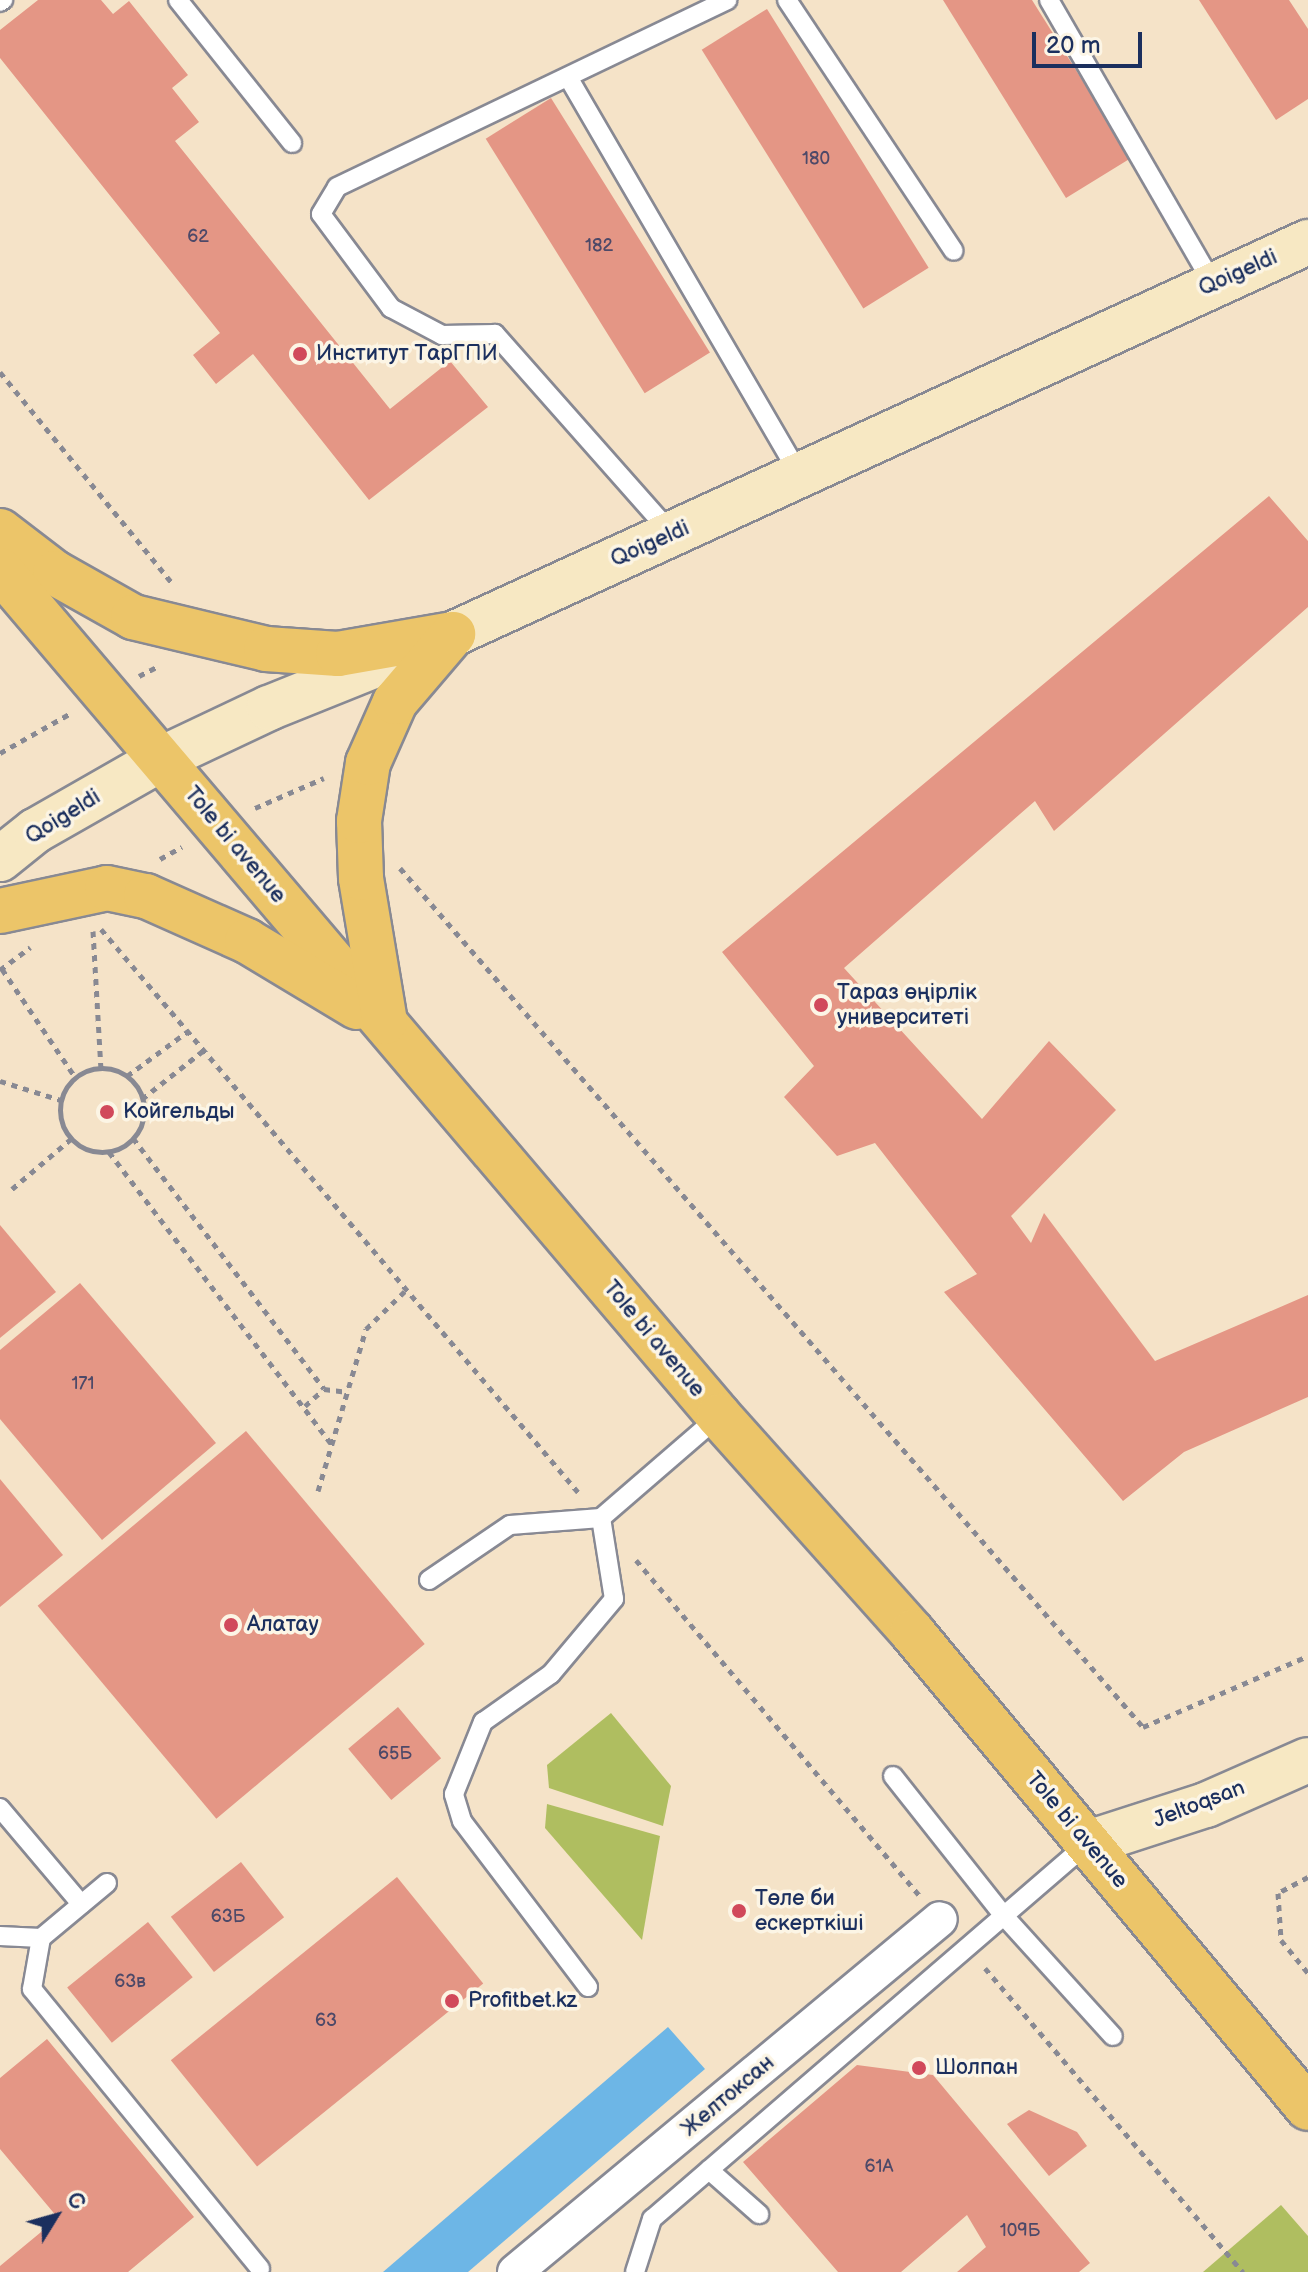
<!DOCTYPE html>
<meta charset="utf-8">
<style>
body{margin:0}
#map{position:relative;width:1308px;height:2272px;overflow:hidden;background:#f5e3c8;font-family:"Balsamiq Sans",sans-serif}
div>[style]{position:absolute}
.green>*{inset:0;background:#afbe60}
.water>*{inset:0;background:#6db6e6}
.building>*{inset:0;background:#e49685;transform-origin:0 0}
.path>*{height:5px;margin-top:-2.5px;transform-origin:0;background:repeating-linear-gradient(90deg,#888993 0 6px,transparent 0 12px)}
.path>.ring{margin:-2.5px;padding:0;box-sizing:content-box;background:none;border:5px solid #888993;border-radius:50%}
.roads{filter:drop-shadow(2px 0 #888993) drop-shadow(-2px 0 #888993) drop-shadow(0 2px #888993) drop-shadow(0 -2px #888993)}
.lane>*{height:18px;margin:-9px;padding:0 9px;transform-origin:9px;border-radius:9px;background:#fff}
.street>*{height:34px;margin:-17px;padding:0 17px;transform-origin:17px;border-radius:17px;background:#fff}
.secondary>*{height:44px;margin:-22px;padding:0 22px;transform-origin:22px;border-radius:22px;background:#f7e8c3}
.primary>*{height:44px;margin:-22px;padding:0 22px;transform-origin:22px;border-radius:22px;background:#ecc569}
.dots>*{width:22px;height:22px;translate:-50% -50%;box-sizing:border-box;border:4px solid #fcf5e5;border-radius:50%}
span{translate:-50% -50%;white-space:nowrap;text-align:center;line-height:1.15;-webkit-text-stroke:7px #fcf5e5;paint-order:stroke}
.number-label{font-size:18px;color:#4d4968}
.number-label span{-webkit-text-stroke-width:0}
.street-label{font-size:22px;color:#1b2f5e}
.poi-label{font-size:22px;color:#1b2f5e}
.left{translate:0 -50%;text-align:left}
.north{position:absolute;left:16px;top:2176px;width:80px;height:80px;-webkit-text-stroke:6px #fcf5e5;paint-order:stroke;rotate:53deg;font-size:22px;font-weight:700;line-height:32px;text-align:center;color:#1b2f5e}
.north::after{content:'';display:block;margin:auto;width:28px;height:36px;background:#1b2f5e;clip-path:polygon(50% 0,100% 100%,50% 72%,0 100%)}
.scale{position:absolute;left:1032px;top:32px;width:110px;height:36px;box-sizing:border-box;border:4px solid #1b2f5e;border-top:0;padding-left:10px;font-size:24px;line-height:28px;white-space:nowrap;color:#1b2f5e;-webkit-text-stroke:6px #fcf5e5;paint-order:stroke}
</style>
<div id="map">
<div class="green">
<i style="clip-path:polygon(611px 1713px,671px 1786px,663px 1826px,549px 1788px,547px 1765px)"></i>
<i style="clip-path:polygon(547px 1804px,660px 1836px,642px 1940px,545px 1828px)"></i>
<i style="clip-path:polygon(1281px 2205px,1308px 2236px,1308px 2272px,1203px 2272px)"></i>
</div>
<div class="water">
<i style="clip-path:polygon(668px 2027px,705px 2069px,468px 2272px,383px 2272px)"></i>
</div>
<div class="building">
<i style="clip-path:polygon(38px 0,101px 0,113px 14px,129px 1px,188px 75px,172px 88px,199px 122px,175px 141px,390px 409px,450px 361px,488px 407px,369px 500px,253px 354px,216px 384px,193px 355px,220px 333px,0 58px,0 30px)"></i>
<i style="clip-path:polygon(943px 0,1032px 0,1131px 158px,1066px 198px)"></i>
<i style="clip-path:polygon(1199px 0,1289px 0,1308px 29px,1308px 99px,1276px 120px)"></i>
<i style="left:767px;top:9px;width:305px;height:77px;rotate:58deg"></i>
<i style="left:551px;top:98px;width:300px;height:77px;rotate:58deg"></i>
<i style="clip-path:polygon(1269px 496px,1308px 541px,1308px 607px,1054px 831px,1035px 801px,844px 968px,982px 1119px,1049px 1041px,1116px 1110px,1011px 1216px,1031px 1243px,1044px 1213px,1155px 1361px,1308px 1295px,1308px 1397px,1184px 1452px,1123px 1501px,944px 1292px,977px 1274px,875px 1143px,837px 1156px,784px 1097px,814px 1066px,722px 952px)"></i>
<i style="clip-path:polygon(0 1225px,56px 1292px,0 1338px)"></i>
<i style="clip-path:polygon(80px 1283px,216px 1443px,102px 1540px,0 1419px,0 1350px)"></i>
<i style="left:246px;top:1431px;width:278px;height:272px;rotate:50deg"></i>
<i style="clip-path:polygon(0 1479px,63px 1555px,0 1607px)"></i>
<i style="left:398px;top:1707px;width:67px;height:65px;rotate:50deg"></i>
<i style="left:241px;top:1862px;width:70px;height:89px;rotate:52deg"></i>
<i style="left:397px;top:1877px;width:137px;height:291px;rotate:51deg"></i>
<i style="left:148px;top:1922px;width:71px;height:104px;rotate:51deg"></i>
<i style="clip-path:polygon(47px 2039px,194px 2217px,128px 2272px,0 2272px,0 2266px,58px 2218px,0 2149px,0 2078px)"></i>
<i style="clip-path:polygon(857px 2065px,933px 2075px,1090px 2263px,1079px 2272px,957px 2272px,986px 2247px,967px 2215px,901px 2272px,838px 2272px,743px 2162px)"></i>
<i style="clip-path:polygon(1029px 2110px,1077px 2132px,1087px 2146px,1049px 2176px,1007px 2124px)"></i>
</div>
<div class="path">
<i style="left:0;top:372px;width:275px;rotate:50.8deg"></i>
<i style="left:139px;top:676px;width:22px;rotate:-27deg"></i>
<i style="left:0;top:753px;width:81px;rotate:-29.4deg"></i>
<i style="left:255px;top:808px;width:75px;rotate:-23.5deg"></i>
<i style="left:160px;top:859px;width:25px;rotate:-29deg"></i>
<i style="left:400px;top:868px;width:1136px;rotate:49.14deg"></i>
<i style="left:1143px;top:1727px;width:180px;rotate:-23.3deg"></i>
<i style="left:101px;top:929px;width:738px;rotate:49.73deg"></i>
<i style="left:93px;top:931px;width:137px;rotate:86.7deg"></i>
<i style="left:2px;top:969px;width:130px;rotate:55.9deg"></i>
<i style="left:0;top:970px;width:38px;rotate:-37deg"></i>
<i class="ring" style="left:60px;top:1068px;width:79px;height:79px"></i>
<i style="left:127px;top:1076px;width:76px;rotate:-36.4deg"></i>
<i style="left:0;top:1081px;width:64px;rotate:17.3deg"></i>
<i style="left:142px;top:1099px;width:79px;rotate:-38.3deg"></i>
<i style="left:133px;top:1138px;width:315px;rotate:52.7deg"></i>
<i style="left:324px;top:1389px;width:24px;rotate:7deg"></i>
<i style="left:109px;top:1152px;width:368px;rotate:52.7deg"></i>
<i style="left:12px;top:1189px;width:77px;rotate:-40.3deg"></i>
<i style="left:305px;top:1406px;width:25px;rotate:-42deg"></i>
<i style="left:318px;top:1491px;width:169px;rotate:-73.5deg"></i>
<i style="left:366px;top:1329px;width:57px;rotate:-44.3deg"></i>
<i style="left:636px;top:1560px;width:439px;rotate:49.8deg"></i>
<i style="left:1308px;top:1877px;width:34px;rotate:152deg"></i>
<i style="left:1278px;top:1893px;width:47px;rotate:86.3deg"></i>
<i style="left:1281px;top:1940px;width:43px;rotate:50.7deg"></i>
<i style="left:985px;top:1968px;width:399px;rotate:49.7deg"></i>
</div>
<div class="roads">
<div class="lane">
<i style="left:178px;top:0;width:183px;rotate:51.4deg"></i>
<i style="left:787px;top:0;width:301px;rotate:56.4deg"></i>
<i style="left:1049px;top:0;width:328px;rotate:60deg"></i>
<i style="left:0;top:2px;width:4px;rotate:-34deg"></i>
<i style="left:568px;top:77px;width:462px;rotate:59.8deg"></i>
<i style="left:671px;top:533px;width:266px;rotate:-131.5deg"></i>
<i style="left:495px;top:334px;width:53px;rotate:178.9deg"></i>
<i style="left:442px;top:335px;width:58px;rotate:-152.1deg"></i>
<i style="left:391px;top:308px;width:117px;rotate:-126.7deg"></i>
<i style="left:321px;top:214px;width:31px;rotate:-59deg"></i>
<i style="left:337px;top:187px;width:433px;rotate:-25.6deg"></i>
<i style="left:429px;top:1580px;width:98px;rotate:-34.2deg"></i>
<i style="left:510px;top:1525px;width:91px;rotate:-4.4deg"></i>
<i style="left:601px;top:1518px;width:156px;rotate:-40.8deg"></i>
<i style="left:893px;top:1776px;width:179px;rotate:51.6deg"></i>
<i style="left:1004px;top:1916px;width:162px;rotate:47.8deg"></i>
<i style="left:0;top:1808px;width:126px;rotate:49.8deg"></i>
<i style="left:107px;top:1883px;width:86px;rotate:140.2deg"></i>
<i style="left:41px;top:1938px;width:52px;rotate:100deg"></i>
<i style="left:32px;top:1989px;width:361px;rotate:50.8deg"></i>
<i style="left:0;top:1936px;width:41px;rotate:2.8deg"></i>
<i style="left:588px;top:1987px;width:208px;rotate:-127.2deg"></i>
<i style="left:462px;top:1821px;width:28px;rotate:-107deg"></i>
<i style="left:454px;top:1794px;width:78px;rotate:-68.1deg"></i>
<i style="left:483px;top:1722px;width:83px;rotate:-35.2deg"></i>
<i style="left:551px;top:1674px;width:98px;rotate:-50deg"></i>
<i style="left:614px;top:1599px;width:82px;rotate:-99.1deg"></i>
<i style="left:709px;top:2170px;width:67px;rotate:41.3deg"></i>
<i style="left:635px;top:2272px;width:56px;rotate:-72.2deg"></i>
<i style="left:652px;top:2219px;width:576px;rotate:-40.77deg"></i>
</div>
<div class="street">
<i style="left:515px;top:2272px;width:552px;rotate:-39.71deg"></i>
</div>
<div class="secondary">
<i style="left:0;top:859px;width:45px;rotate:-38.7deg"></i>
<i style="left:35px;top:831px;width:145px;rotate:-29.7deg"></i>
<i style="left:161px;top:759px;width:119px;rotate:-25.3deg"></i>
<i style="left:269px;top:708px;width:198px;rotate:-21.9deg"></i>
<i style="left:453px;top:634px;width:941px;rotate:-24.63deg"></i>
<i style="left:1088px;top:1843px;width:124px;rotate:-17.9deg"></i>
<i style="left:1206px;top:1805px;width:111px;rotate:-23.8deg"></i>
</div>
<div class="primary">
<i style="left:0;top:531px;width:69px;rotate:37.4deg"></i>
<i style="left:55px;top:573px;width:90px;rotate:29.4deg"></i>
<i style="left:133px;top:617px;width:137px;rotate:13.5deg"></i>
<i style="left:266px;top:649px;width:72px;rotate:4deg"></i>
<i style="left:338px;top:654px;width:117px;rotate:-9.9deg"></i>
<i style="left:0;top:570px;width:1110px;rotate:49.64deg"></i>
<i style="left:719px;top:1416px;width:290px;rotate:48.2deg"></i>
<i style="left:912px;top:1632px;width:619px;rotate:50.24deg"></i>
<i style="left:0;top:911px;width:109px;rotate:-12.1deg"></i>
<i style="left:107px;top:888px;width:40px;rotate:12deg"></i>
<i style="left:146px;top:896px;width:111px;rotate:24deg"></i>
<i style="left:247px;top:941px;width:128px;rotate:31deg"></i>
<i style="left:385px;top:1022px;width:146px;rotate:-99.5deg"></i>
<i style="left:361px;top:878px;width:57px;rotate:-92deg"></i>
<i style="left:359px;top:821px;width:59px;rotate:-81.2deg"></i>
<i style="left:368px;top:763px;width:67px;rotate:-66.1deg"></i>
<i style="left:395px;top:702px;width:89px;rotate:-49.5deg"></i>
</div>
</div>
<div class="dots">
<i style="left:300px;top:354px;background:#d1495b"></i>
<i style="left:821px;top:1005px;background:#d1495b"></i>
<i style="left:107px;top:1112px;background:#d1495b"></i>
<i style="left:231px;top:1625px;background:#d1495b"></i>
<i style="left:739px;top:1911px;background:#d1495b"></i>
<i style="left:452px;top:2001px;background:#d1495b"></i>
<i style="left:919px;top:2068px;background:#d1495b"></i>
</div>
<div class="number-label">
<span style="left:816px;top:159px">180</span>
<span style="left:198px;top:237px">62</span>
<span style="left:599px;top:246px">182</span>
<span style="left:83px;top:1384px">171</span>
<span style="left:395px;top:1754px">65Б</span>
<span style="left:228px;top:1917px">63Б</span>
<span style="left:130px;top:1982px">63в</span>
<span style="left:326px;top:2021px">63</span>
<span style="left:879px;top:2167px">61А</span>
<span style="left:1020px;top:2231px">109Б</span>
</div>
<div class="street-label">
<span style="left:1238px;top:273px;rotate:-24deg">Qoigeldi</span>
<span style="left:650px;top:544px;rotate:-24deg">Qoigeldi</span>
<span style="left:63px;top:817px;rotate:-32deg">Qoigeldi</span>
<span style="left:235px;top:845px;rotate:50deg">Tole bi avenue</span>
<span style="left:654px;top:1339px;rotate:50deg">Tole bi avenue</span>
<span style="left:1199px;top:1804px;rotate:-21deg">Jeltoqsan</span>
<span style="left:1077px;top:1830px;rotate:50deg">Tole bi avenue</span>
<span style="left:728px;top:2096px;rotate:-40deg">Желтоксан</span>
</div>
<div class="poi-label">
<span class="left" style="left:316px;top:354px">Институт ТарГПИ</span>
<span class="left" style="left:837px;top:1005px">Тараз өңірлік<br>университеті</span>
<span class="left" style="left:123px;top:1112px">Койгельды</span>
<span class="left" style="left:247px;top:1625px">Алатау</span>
<span class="left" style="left:755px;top:1911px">Төле би<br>ескерткіші</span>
<span class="left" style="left:468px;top:2001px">Profitbet.kz</span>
<span class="left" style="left:935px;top:2068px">Шолпан</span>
</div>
<div class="north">С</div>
<div class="scale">20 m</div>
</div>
